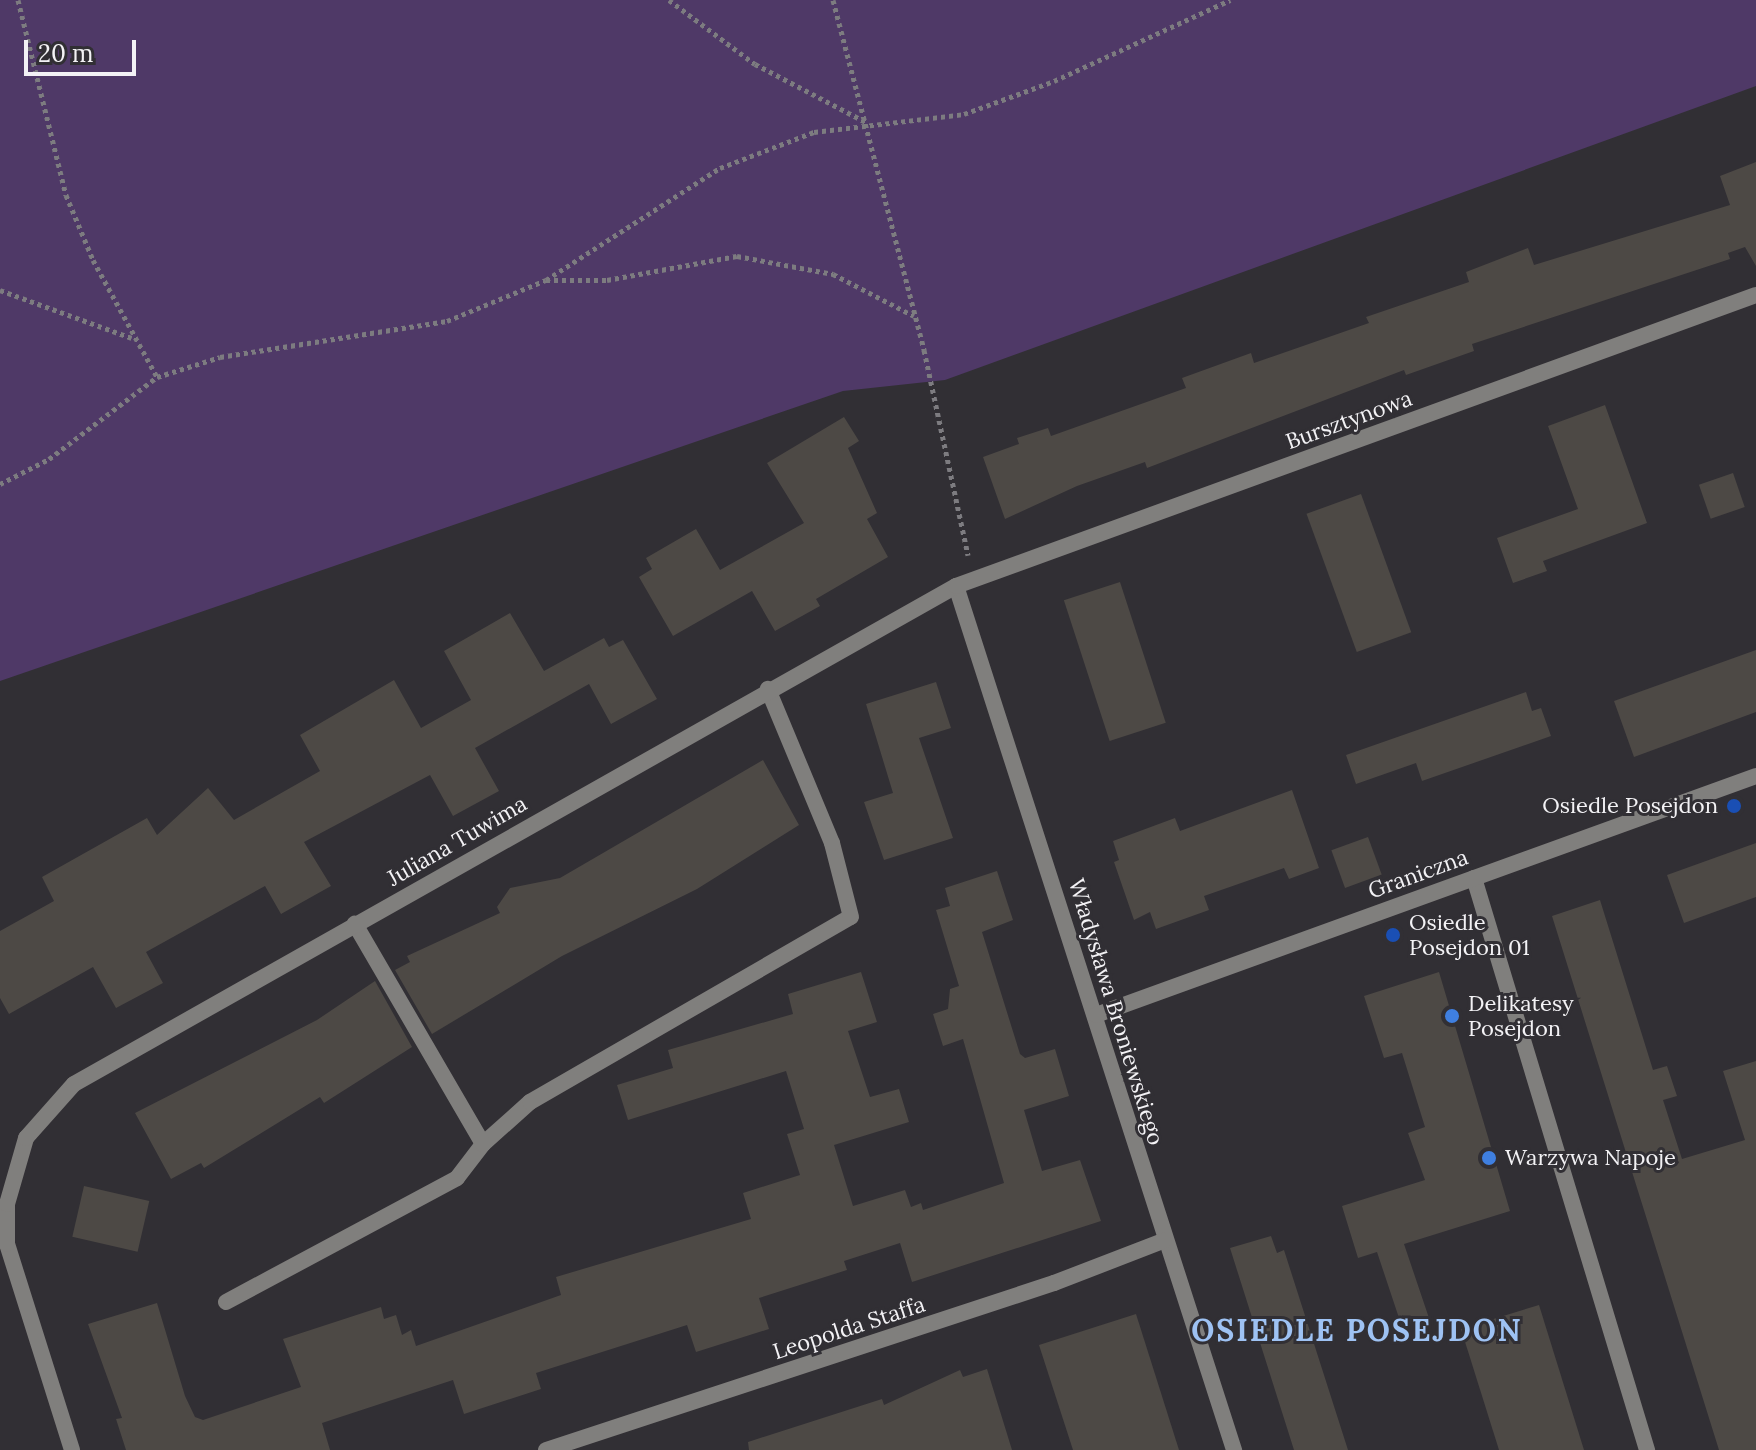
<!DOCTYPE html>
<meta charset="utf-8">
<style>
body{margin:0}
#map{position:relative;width:1756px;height:1450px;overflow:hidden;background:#312f34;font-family:Lora,serif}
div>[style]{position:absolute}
.green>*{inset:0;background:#4f3967}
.building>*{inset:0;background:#4d4945;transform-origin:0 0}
.path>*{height:5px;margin-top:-2.5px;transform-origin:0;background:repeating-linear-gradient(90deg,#7d7c80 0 4px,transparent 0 8px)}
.service>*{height:16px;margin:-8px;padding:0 8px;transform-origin:8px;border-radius:8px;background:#807f7d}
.minor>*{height:16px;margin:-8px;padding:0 8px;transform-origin:8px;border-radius:8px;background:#807f7d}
.dots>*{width:22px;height:22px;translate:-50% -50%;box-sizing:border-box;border:4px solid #312f34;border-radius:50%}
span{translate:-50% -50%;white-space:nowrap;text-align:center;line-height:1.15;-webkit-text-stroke:6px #312f34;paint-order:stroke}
.street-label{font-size:22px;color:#f3f2f5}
.poi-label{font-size:22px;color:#f3f2f5}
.right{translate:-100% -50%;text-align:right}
.left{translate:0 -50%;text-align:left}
.district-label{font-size:30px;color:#9ec2f3;font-weight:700;letter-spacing:2px}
.scale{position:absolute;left:24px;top:40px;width:112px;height:36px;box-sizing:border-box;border:4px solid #f3f2f5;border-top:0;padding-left:10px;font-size:24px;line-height:28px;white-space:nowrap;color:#f3f2f5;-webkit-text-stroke:6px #312f34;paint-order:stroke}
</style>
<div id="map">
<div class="green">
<i style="clip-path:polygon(0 0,1756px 0,1756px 86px,945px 380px,843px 391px,0 681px)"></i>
</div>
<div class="building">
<i style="clip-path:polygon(1756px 162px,1756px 266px,1745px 247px,1728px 253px,1730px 259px,1472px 344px,1474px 351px,1406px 375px,1404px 370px,1147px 468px,1145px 462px,1077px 486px,1005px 519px,983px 457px,1019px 444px,1017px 438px,1048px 428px,1051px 436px,1186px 388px,1182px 378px,1251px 353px,1254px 363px,1369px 323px,1366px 317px,1469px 282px,1466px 272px,1528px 248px,1534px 265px,1730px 205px,1720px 176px)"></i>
<i style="clip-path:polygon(1605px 405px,1647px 523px,1543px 561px,1547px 571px,1513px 583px,1497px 538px,1578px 509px,1548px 426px)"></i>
<i style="clip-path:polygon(844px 417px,859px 441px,848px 448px,877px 513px,867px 519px,888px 557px,816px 599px,820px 606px,775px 631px,752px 591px,673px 636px,639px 577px,652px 569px,646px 558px,696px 529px,720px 570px,804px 523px,767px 463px)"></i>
<i style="left:1733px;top:473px;width:36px;height:36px;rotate:71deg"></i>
<i style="left:1361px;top:494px;width:147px;height:58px;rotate:70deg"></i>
<i style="left:1120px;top:582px;width:148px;height:59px;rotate:72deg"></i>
<i style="clip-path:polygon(510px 613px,544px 671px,604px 638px,609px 647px,623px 640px,657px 699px,611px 724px,589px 684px,475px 748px,499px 791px,453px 816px,430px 775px,304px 842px,331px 886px,281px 914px,265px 886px,146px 952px,163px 983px,116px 1008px,93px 967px,9px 1014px,0 998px,0 931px,54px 901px,42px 877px,147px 818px,157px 835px,208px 788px,234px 820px,320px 771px,300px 735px,394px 680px,421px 728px,471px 700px,444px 651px)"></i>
<i style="clip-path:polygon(1756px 650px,1756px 712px,1634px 757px,1614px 701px)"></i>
<i style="clip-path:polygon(936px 682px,951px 728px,919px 738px,953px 838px,884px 860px,864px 802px,893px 793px,866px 704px)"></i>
<i style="clip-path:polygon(1526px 692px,1532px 711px,1541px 708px,1551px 736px,1422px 781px,1416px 763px,1356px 784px,1346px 755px)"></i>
<i style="clip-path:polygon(763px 760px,799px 825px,697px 889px,562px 956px,432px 1034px,395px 970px,410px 962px,407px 956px,500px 913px,497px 907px,510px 888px,560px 878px)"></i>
<i style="clip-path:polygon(1292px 790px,1319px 868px,1289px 879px,1284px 868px,1204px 896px,1209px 910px,1156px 929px,1150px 912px,1134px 920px,1114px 862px,1119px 860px,1113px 841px,1175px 818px,1180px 831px)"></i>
<i style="left:1368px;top:837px;width:40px;height:39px;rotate:70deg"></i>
<i style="clip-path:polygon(1756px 843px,1756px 897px,1684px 923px,1667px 875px)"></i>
<i style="clip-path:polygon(997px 871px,1013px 920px,982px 932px,1020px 1054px,1025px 1058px,1055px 1049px,1069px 1096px,1024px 1110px,1042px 1171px,1080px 1160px,1101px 1221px,912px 1282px,900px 1243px,844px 1261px,847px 1270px,759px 1298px,769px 1329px,696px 1352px,687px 1325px,536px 1373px,541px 1389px,464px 1414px,453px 1380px,322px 1423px,330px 1450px,126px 1450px,116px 1419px,122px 1418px,88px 1324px,157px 1303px,185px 1396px,195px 1417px,203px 1420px,301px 1387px,283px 1339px,381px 1307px,384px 1319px,396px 1315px,402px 1335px,411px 1330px,416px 1346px,561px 1295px,556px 1277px,751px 1219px,743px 1193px,800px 1175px,787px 1134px,804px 1129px,786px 1071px,628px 1120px,617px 1085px,673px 1068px,668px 1050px,793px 1014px,788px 994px,861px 972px,877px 1022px,848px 1031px,870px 1097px,899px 1089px,909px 1122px,834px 1145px,853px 1206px,905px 1190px,911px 1207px,921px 1203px,923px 1210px,1004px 1183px,963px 1039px,943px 1046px,933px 1014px,948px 1009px,950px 989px,959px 986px,936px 910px,950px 906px,945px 888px)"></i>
<i style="clip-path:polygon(1600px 900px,1653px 1070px,1667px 1066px,1677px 1096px,1663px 1100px,1682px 1159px,1745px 1140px,1723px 1071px,1756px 1061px,1756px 1450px,1719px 1450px,1552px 916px)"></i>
<i style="clip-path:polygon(1439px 972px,1510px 1211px,1404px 1244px,1429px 1318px,1402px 1327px,1377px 1252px,1358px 1258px,1342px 1206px,1425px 1180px,1408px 1133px,1425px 1127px,1402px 1053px,1384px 1058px,1364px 996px)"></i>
<i style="clip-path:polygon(375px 981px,412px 1047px,324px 1103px,320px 1097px,204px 1168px,201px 1163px,171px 1179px,135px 1113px,317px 1020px)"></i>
<i style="left:84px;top:1186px;width:67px;height:52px;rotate:13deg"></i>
<i style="clip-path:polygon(1271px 1236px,1277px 1253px,1284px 1250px,1348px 1450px,1294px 1450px,1230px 1248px)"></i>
<i style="clip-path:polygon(1539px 1305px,1584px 1450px,1499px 1450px,1461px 1329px)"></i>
<i style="clip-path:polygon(1136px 1314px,1179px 1450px,1073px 1450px,1039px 1345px)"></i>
<i style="clip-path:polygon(987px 1369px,1012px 1450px,749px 1450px,748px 1442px,882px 1399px,884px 1405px,960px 1370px,963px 1377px)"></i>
</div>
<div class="path">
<i style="left:18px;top:0;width:201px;rotate:76.2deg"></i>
<i style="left:66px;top:195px;width:70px;rotate:67.4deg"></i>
<i style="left:93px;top:260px;width:133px;rotate:61.3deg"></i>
<i style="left:669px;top:0;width:107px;rotate:36.7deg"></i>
<i style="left:755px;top:64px;width:125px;rotate:27.6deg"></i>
<i style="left:833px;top:0;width:362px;rotate:75.4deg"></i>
<i style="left:924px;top:350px;width:210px;rotate:77.9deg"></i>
<i style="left:546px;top:280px;width:61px"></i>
<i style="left:607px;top:280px;width:132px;rotate:-10.5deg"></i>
<i style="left:737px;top:256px;width:98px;rotate:10.6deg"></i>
<i style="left:833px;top:274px;width:91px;rotate:27.4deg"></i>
<i style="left:0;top:290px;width:140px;rotate:20deg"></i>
<i style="left:0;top:484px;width:55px;rotate:-27deg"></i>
<i style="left:49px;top:459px;width:136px;rotate:-37.2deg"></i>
<i style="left:157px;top:377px;width:66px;rotate:-17.6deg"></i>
<i style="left:220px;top:357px;width:230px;rotate:-9deg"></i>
<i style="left:447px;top:321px;width:107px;rotate:-22.5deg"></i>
<i style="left:546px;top:280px;width:207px;rotate:-32.8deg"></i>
<i style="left:720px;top:168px;width:101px;rotate:-21deg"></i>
<i style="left:814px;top:132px;width:151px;rotate:-6.8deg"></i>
<i style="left:964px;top:114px;width:96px;rotate:-20.1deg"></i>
<i style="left:1054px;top:81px;width:194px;rotate:-24.7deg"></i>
</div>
<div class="service">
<i style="left:483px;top:1144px;width:63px;rotate:-41.8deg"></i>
<i style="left:530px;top:1102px;width:370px;rotate:-30deg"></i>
<i style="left:851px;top:917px;width:76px;rotate:-104.4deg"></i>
<i style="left:832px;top:843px;width:167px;rotate:-112.6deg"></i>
<i style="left:226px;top:1302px;width:262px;rotate:-28.2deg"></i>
<i style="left:457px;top:1178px;width:43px;rotate:-52.6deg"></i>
<i style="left:483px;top:1144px;width:255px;rotate:-120.2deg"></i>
</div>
<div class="minor">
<i style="left:956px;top:586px;width:908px;rotate:72.16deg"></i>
<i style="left:1474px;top:878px;width:598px;rotate:73.17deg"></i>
<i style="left:1096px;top:1015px;width:702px;rotate:-19.91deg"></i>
<i style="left:72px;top:1450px;width:216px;rotate:-107.5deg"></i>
<i style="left:7px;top:1244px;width:40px;rotate:-90deg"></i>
<i style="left:7px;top:1204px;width:69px;rotate:-73.9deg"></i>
<i style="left:26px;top:1138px;width:72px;rotate:-48.4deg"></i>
<i style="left:74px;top:1084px;width:1013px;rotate:-29.45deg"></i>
<i style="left:956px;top:586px;width:851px;rotate:-19.99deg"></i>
<i style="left:546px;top:1450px;width:535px;rotate:-18.2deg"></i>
<i style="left:1054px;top:1283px;width:117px;rotate:-21.1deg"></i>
</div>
<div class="dots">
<i style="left:1734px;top:806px;background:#1a4fb4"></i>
<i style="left:1393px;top:935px;background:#1a4fb4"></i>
<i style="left:1452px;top:1016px;background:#3f7fe0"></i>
<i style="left:1489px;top:1158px;background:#3f7fe0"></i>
</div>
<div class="street-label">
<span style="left:1349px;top:420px;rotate:-20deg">Bursztynowa</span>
<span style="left:457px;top:841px;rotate:-30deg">Juliana Tuwima</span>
<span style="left:1418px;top:874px;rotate:-20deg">Graniczna</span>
<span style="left:1116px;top:1012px;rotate:73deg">Władysława Broniewskiego</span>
<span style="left:849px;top:1328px;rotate:-18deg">Leopolda Staffa</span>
</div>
<div class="poi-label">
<span class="right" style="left:1718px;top:806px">Osiedle Posejdon</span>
<span class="left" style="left:1409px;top:935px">Osiedle<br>Posejdon 01</span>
<span class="left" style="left:1468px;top:1016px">Delikatesy<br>Posejdon</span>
<span class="left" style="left:1505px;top:1158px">Warzywa Napoje</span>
</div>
<div class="district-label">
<span style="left:1357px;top:1330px">OSIEDLE POSEJDON</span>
</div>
<div class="scale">20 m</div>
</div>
